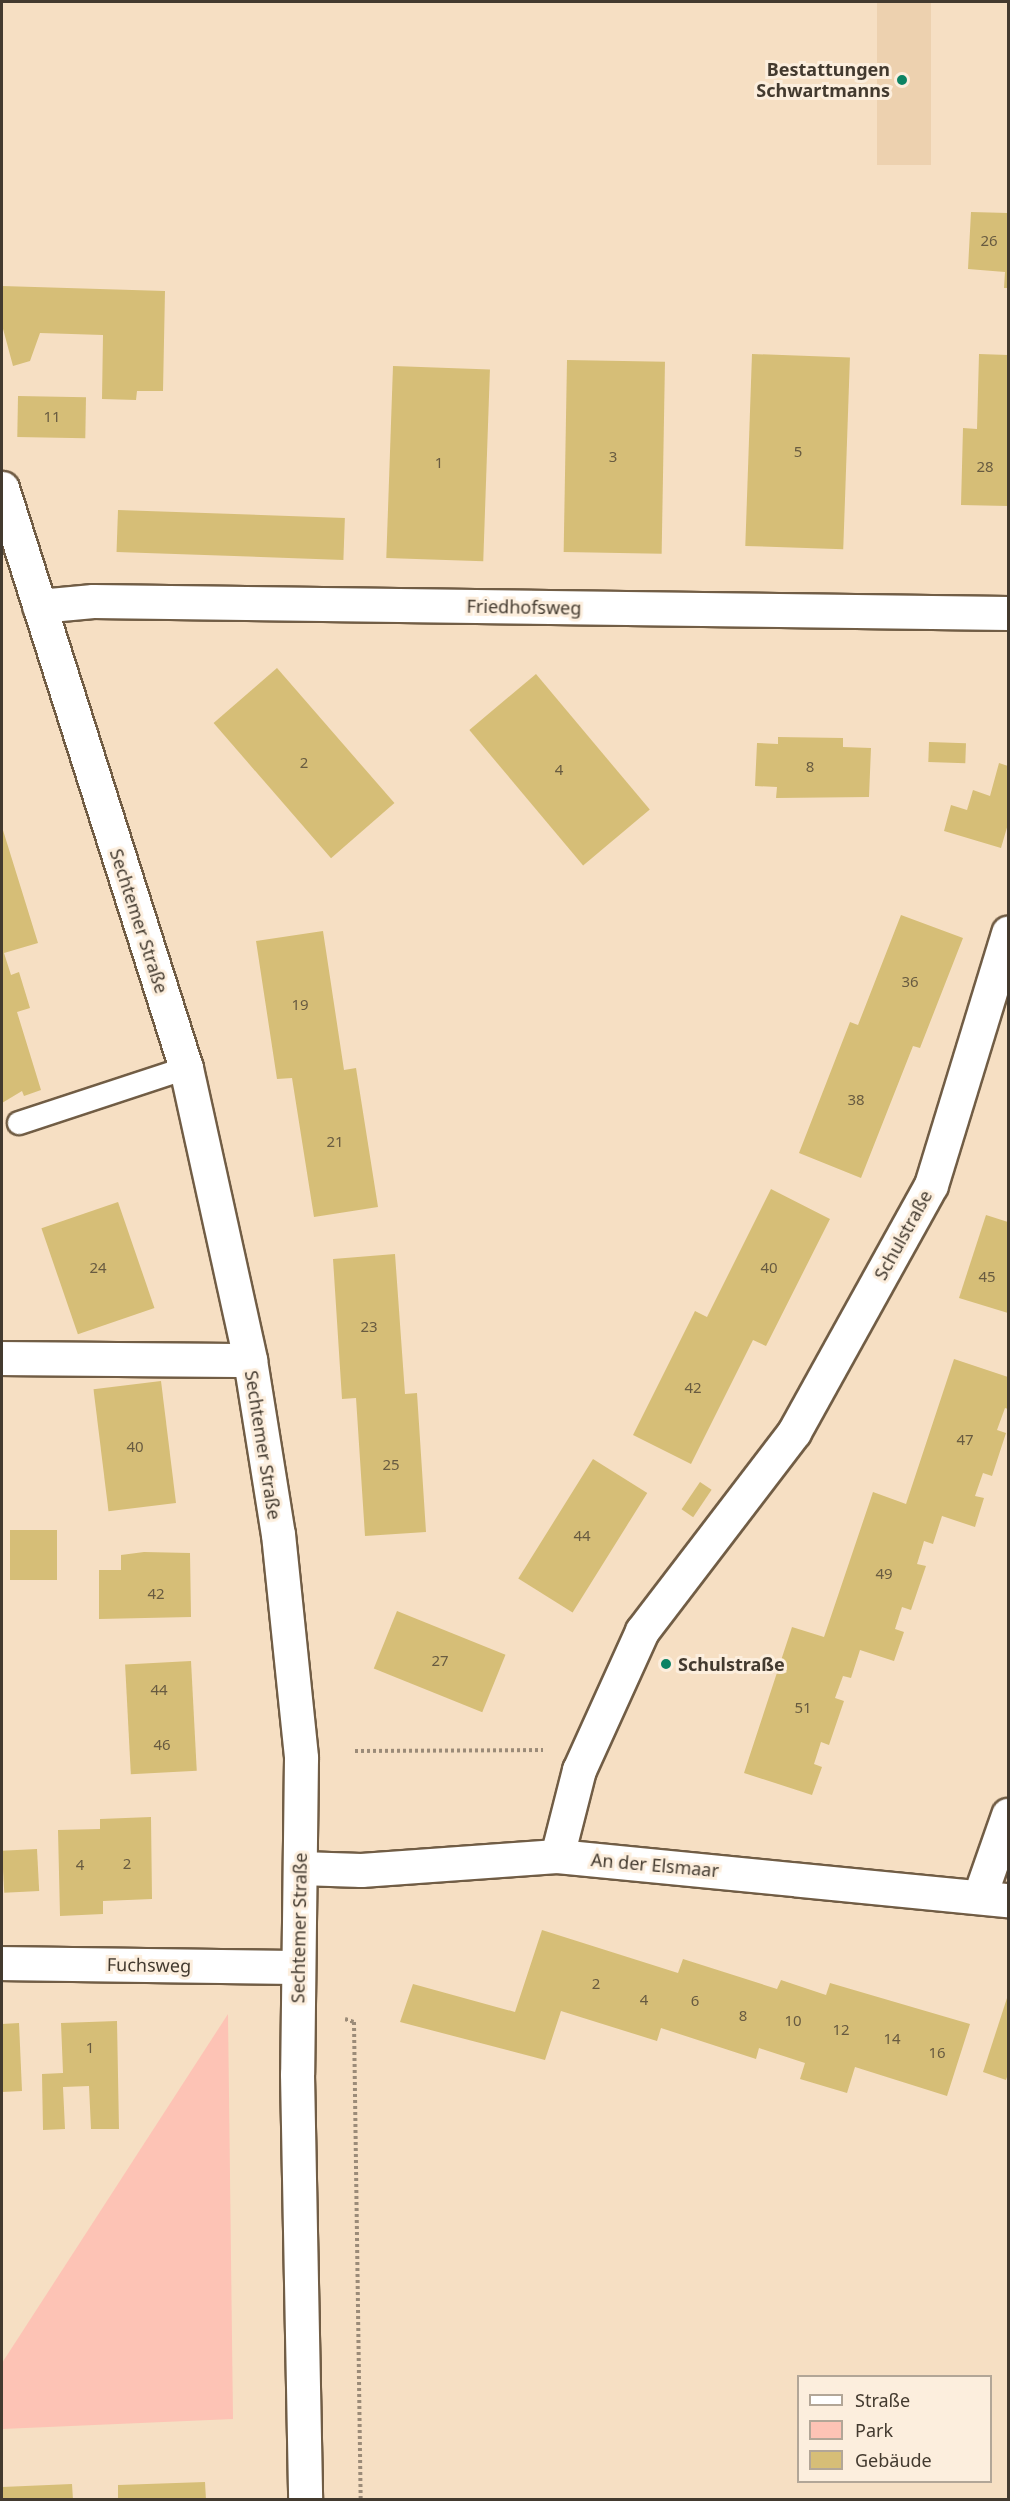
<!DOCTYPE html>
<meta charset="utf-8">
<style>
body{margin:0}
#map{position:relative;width:1010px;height:2501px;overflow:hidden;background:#f6dfc3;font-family:"Noto Sans",sans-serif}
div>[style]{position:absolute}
.built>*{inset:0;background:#edd1af;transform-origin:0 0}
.green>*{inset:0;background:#fdc3b5}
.building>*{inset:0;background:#d6be77;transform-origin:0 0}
.path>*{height:4px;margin-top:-2px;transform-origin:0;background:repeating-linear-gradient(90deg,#9b8b78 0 3px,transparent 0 6px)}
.roads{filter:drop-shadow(2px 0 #715d45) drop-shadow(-2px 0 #715d45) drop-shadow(0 2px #715d45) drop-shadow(0 -2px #715d45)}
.lane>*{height:22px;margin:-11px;padding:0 11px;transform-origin:11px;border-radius:11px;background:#fff}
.street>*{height:33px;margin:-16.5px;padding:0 16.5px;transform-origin:16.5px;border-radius:16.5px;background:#fff}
.secondary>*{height:33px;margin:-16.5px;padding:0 16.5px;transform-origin:16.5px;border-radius:16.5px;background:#fff}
.dots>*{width:16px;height:16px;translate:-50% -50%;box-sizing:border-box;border:3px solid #fceedd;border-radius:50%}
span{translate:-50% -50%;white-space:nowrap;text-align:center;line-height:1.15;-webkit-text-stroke:6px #fceedd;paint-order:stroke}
.number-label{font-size:15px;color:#685b41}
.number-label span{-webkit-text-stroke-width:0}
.poi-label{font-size:18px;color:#433a2f;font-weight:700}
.right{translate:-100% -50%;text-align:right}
.left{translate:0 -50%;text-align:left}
.street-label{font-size:18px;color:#433a2f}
.frame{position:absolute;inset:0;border:3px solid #433a2f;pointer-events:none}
.legend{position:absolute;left:797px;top:2375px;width:195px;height:108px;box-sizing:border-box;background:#fceedd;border:2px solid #b2a697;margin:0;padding:8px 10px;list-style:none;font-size:18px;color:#433a2f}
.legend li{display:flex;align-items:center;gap:12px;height:30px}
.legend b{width:30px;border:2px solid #b2a697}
</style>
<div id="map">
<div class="built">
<i style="left:877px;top:2px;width:54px;height:163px"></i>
</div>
<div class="green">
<i style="clip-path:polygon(228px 2014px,233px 2419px,2px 2429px,2px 2363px)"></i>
</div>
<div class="building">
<i style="clip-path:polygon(971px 212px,1008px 213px,1008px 288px,1004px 288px,1005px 272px,968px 269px)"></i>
<i style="clip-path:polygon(2px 286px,165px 291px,163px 391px,137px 391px,136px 400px,102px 399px,103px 335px,40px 333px,30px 361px,13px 366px,2px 325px)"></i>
<i style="left:752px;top:354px;width:98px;height:192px;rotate:2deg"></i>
<i style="clip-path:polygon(979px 354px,1008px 355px,1008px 506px,961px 505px,963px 428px,977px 429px)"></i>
<i style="left:567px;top:360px;width:98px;height:192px;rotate:1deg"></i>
<i style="left:393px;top:366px;width:97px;height:192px;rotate:2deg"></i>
<i style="left:18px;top:396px;width:68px;height:41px;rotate:1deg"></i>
<i style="left:118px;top:510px;width:227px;height:42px;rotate:2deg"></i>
<i style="left:277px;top:668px;width:179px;height:84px;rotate:49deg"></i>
<i style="left:536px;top:674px;width:177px;height:87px;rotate:50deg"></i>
<i style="clip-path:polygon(778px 737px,843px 738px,843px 747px,871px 748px,869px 797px,776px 798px,777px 787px,755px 786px,757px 743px,778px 744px)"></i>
<i style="left:929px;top:742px;width:37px;height:20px;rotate:2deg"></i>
<i style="clip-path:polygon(999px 763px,1008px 766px,1008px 824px,1001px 848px,944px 831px,951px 805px,967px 810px,973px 790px,990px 796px)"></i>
<i style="clip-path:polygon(2px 827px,38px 943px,4px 953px,11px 975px,19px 972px,30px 1008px,17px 1012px,41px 1090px,24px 1096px,22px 1091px,2px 1103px)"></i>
<i style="clip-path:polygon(901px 915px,963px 938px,920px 1048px,913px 1046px,861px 1178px,799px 1153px,850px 1022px,858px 1025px)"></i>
<i style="clip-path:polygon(323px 931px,344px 1070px,356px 1068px,378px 1207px,314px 1217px,292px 1078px,277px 1079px,256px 941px)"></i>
<i style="clip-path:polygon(771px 1189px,830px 1219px,766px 1346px,753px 1340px,691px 1464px,633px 1435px,695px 1311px,707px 1317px)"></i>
<i style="left:118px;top:1202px;width:112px;height:81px;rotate:71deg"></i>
<i style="clip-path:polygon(986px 1215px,1008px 1222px,1008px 1313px,959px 1298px)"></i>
<i style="clip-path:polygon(395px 1254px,405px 1394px,417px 1393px,426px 1532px,365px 1536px,356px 1398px,342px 1399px,333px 1259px)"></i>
<i style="clip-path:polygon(954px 1359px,1008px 1377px,1008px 1409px,1005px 1408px,997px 1430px,1006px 1433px,992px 1476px,983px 1473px,975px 1496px,984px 1498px,975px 1527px,942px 1516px,933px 1544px,924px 1541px,917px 1564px,926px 1566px,911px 1610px,902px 1607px,895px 1629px,904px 1632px,894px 1661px,860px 1650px,851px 1678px,843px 1676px,835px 1698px,844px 1701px,829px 1745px,821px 1742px,814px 1764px,822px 1767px,812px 1795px,744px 1773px,792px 1627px,824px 1637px,873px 1492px,906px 1504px)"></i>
<i style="left:161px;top:1381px;width:123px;height:68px;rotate:83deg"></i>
<i style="left:593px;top:1459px;width:64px;height:141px;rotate:32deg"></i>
<i style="left:700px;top:1482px;width:14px;height:33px;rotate:34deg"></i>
<i style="left:10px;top:1530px;width:47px;height:50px"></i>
<i style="clip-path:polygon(144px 1552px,190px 1553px,191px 1617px,99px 1619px,99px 1570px,121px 1570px,121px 1555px)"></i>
<i style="left:397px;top:1611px;width:117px;height:62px;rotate:22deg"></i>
<i style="left:191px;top:1661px;width:110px;height:66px;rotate:87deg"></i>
<i style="clip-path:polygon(151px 1817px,152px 1899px,103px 1901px,103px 1914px,60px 1916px,58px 1830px,100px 1829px,100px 1819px)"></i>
<i style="left:37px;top:1849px;width:42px;height:35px;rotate:87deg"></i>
<i style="clip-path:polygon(542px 1930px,678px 1973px,683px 1959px,777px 1989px,781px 1980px,826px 1995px,830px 1983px,970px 2024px,947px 2096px,855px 2067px,847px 2093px,800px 2079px,805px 2063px,759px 2048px,756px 2059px,661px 2028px,657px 2041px,561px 2011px,545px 2060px,400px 2022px,413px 1984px,515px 2012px)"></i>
<i style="clip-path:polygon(1008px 1995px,1008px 2074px,1006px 2080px,983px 2072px)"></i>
<i style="clip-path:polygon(117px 2021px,119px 2129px,91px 2129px,89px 2086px,63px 2087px,65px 2129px,43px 2130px,42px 2074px,63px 2073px,61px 2023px)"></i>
<i style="clip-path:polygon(19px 2023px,22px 2091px,2px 2092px,2px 2024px)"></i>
<i style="clip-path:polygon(205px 2482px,206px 2500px,118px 2500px,118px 2485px)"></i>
<i style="clip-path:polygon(72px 2484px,73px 2500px,2px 2500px,2px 2487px)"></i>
</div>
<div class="path">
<i style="left:355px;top:1751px;width:188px;rotate:-0.3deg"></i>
<i style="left:345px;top:2019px;width:9px;rotate:18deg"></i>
<i style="left:354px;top:2022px;width:478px;rotate:89.2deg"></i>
</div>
<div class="roads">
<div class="lane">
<i style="left:19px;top:1123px;width:176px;rotate:-18.2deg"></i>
</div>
<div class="street">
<i style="left:39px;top:606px;width:54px;rotate:-5.3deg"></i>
<i style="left:93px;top:601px;width:915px;rotate:0.75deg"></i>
<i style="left:2px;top:1358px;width:248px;rotate:0.5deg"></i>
<i style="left:557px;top:1856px;width:89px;rotate:-75.7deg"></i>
<i style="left:579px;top:1770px;width:153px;rotate:-65.6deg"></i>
<i style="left:642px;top:1631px;width:250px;rotate:-52.6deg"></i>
<i style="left:794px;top:1432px;width:282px;rotate:-61deg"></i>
<i style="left:931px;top:1185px;width:264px;rotate:-73deg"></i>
<i style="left:300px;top:1868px;width:61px;rotate:1.9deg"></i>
<i style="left:361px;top:1870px;width:196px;rotate:-4.1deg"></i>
<i style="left:557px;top:1856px;width:453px;rotate:5.6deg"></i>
<i style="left:980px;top:1895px;width:85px;rotate:-70.7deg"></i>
<i style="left:2px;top:1963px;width:295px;rotate:0.8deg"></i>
</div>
<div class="secondary">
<i style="left:2px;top:488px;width:608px;rotate:72.4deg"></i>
<i style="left:186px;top:1068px;width:299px;rotate:77.6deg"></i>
<i style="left:250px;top:1360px;width:176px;rotate:80.9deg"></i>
<i style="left:278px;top:1534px;width:225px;rotate:84.1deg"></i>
<i style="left:301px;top:1758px;width:316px;rotate:90.7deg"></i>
<i style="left:297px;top:2074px;width:426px;rotate:88.9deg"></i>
</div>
</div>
<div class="dots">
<i style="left:902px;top:80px;background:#0c8363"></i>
<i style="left:666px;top:1664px;background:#0c8363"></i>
</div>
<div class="number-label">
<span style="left:989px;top:241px">26</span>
<span style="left:52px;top:417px">11</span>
<span style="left:798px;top:452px">5</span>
<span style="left:613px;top:457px">3</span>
<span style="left:439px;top:463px">1</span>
<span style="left:985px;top:467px">28</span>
<span style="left:304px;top:763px">2</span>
<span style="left:810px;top:767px">8</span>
<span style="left:559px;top:770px">4</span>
<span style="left:910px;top:982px">36</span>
<span style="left:300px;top:1005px">19</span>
<span style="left:856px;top:1100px">38</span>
<span style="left:335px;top:1142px">21</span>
<span style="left:98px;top:1268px">24</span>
<span style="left:769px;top:1268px">40</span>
<span style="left:987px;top:1277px">45</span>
<span style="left:369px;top:1327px">23</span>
<span style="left:693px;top:1388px">42</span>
<span style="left:965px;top:1440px">47</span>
<span style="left:135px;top:1447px">40</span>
<span style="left:391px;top:1465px">25</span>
<span style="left:582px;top:1536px">44</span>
<span style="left:884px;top:1574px">49</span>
<span style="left:156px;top:1594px">42</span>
<span style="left:440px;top:1661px">27</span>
<span style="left:159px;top:1690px">44</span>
<span style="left:803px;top:1708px">51</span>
<span style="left:162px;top:1745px">46</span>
<span style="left:127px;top:1864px">2</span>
<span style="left:80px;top:1865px">4</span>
<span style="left:596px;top:1984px">2</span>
<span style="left:644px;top:2000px">4</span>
<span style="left:695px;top:2001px">6</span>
<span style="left:743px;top:2016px">8</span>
<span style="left:793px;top:2021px">10</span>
<span style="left:841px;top:2030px">12</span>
<span style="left:892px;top:2039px">14</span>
<span style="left:90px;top:2048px">1</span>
<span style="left:937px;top:2053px">16</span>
</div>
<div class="poi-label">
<span class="right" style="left:890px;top:80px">Bestattungen<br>Schwartmanns</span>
<span class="left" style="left:678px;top:1664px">Schulstraße</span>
</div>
<div class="street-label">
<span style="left:524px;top:607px;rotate:1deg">Friedhofsweg</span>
<span style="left:139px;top:921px;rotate:72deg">Sechtemer Straße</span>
<span style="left:903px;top:1235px;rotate:-61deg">Schulstraße</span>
<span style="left:263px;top:1445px;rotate:81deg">Sechtemer Straße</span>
<span style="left:655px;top:1865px;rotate:5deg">An der Elsmaar</span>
<span style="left:299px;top:1928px;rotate:-89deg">Sechtemer Straße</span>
<span style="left:149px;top:1965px;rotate:1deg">Fuchsweg</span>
</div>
<div class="frame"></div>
<ul class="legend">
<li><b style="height:8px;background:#fff"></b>Straße</li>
<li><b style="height:16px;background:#fdc3b5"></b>Park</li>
<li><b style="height:16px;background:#d6be77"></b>Gebäude</li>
</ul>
</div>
